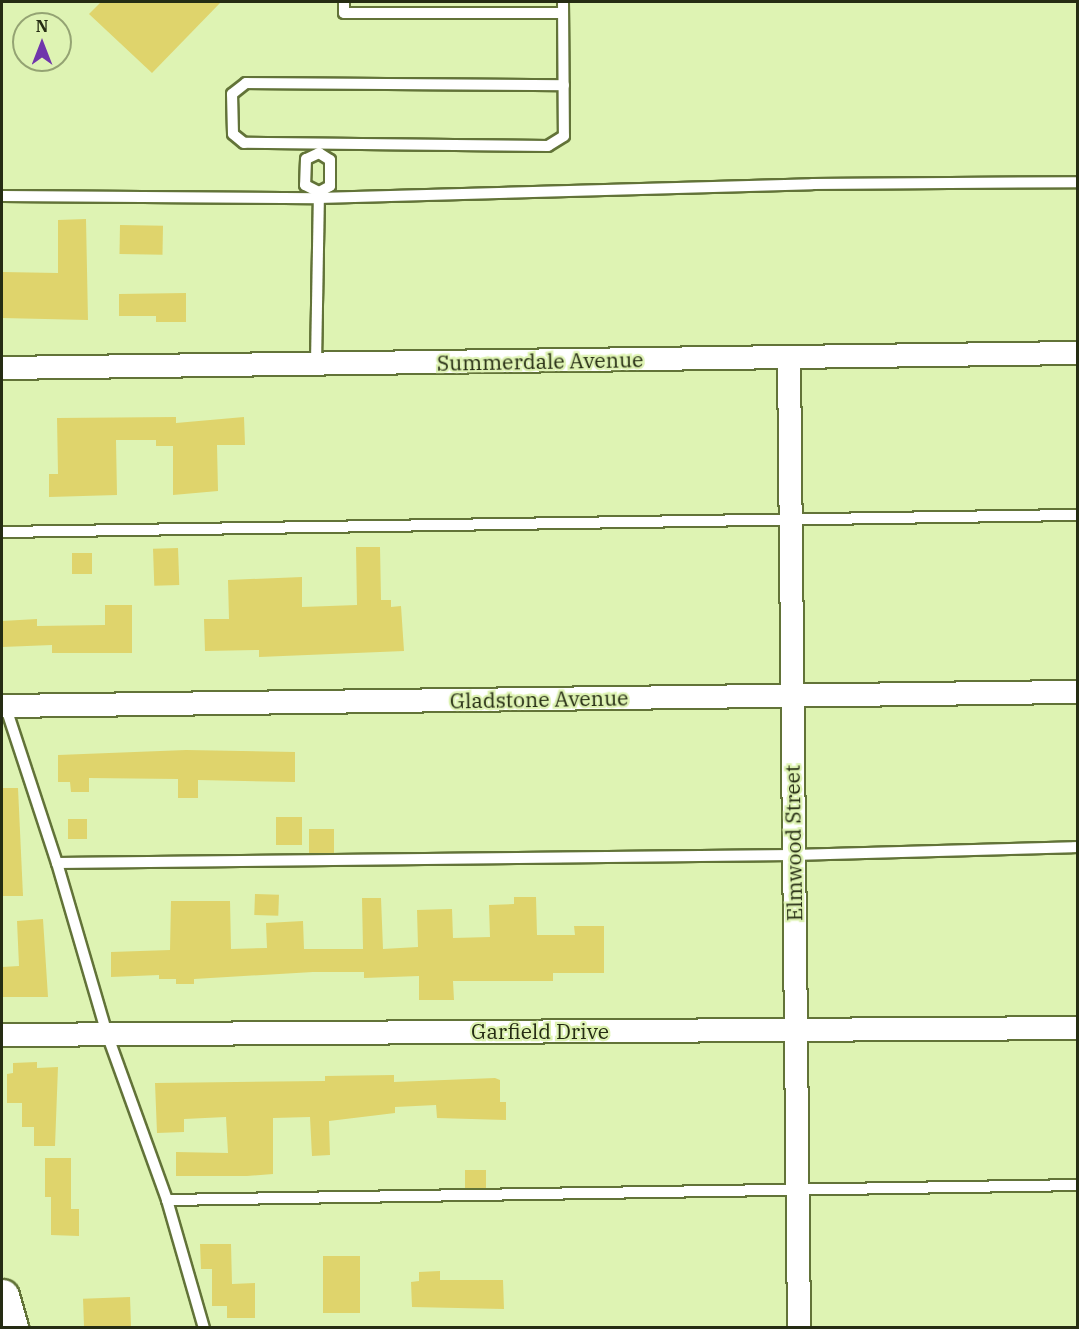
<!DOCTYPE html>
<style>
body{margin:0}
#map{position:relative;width:1079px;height:1329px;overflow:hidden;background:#def3b3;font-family:"IBM Plex Serif",serif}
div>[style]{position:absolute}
.building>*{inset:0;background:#dfd46c;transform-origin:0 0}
.roads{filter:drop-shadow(2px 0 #627338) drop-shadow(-2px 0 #627338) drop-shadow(0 2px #627338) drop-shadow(0 -2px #627338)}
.service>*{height:10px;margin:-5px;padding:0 5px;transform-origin:5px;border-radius:5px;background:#fff}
.minor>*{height:22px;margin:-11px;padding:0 11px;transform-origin:11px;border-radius:11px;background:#fff}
.primary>*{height:33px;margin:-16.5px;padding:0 16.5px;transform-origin:16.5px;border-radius:16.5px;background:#fff}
span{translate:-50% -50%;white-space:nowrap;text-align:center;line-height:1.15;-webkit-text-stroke:4.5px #def3b3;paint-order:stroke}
.street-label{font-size:21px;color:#252c13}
.frame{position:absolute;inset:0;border:3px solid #252c13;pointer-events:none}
.north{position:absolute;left:12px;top:12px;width:60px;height:60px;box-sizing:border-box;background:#def3b3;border:2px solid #94a373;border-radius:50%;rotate:0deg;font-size:16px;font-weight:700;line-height:24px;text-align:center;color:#252c13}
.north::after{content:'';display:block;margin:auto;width:21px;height:27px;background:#7035ab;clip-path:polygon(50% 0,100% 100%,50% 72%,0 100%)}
</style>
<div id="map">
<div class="building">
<i style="clip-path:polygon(101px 2px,221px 2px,152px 73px,89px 14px)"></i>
<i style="clip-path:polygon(86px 219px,88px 320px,2px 318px,2px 272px,58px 273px,58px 220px)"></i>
<i style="left:120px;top:225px;width:43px;height:29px;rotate:1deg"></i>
<i style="clip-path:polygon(186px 293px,186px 322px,156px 322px,156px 316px,119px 316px,119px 294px)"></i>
<i style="clip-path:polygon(176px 417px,176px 423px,244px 417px,245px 445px,217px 445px,218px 491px,173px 495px,173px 446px,156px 446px,156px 440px,116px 440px,117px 495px,49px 497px,49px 474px,58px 474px,57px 418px)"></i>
<i style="clip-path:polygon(356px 547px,380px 547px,381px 600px,391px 600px,391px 607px,401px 606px,404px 651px,259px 657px,259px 650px,205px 651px,204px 619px,229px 619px,228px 580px,302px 577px,302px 607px,357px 605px)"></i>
<i style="left:178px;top:548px;width:37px;height:25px;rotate:88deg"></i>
<i style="left:72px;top:553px;width:20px;height:21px"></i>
<i style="clip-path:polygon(105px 605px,132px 605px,132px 653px,52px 653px,52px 645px,2px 647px,2px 621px,37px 619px,37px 626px,105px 625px)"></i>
<i style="clip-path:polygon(186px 750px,295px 752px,295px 782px,198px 780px,198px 798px,178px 798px,178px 779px,89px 778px,89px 792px,71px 792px,70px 782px,58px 782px,58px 755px)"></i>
<i style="clip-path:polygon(2px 788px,18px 788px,23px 896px,2px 896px)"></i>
<i style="left:302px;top:817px;width:28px;height:26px;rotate:90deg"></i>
<i style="left:68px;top:819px;width:19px;height:20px"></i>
<i style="left:309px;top:829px;width:25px;height:24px"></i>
<i style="left:255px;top:894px;width:24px;height:21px;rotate:2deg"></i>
<i style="clip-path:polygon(514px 897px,536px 897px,537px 935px,575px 935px,574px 926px,604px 926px,604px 973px,553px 973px,553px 981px,453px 981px,454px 1000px,419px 1000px,419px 976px,364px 978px,364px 972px,313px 972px,194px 979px,194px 984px,176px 984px,176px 979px,159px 979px,159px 975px,111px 977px,111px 952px,170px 950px,171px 901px,230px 901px,231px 949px,267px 948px,266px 923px,303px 921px,304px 949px,363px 949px,362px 898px,381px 898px,383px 949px,418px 947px,417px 910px,452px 909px,453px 938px,490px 937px,489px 905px,514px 904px)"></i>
<i style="clip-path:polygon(43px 919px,48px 997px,2px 997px,2px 967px,19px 966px,17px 921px)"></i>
<i style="clip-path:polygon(37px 1062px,37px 1068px,58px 1067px,55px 1146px,34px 1146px,34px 1127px,22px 1127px,22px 1103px,7px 1103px,7px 1074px,13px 1073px,13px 1063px)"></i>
<i style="clip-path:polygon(394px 1075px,394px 1082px,495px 1078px,500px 1080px,500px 1102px,506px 1102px,506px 1120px,437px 1118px,436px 1105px,395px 1107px,395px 1113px,329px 1121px,330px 1155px,312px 1156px,310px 1117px,273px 1118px,273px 1174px,247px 1176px,176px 1176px,176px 1152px,228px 1153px,226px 1117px,184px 1119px,184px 1132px,157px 1133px,155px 1083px,325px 1081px,325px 1076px)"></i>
<i style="clip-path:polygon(45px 1158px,71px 1158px,71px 1209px,79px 1209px,79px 1236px,51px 1235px,51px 1197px,45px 1197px)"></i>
<i style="left:465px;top:1170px;width:21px;height:18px"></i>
<i style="clip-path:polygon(200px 1244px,231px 1244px,232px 1284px,255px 1283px,255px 1318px,227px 1318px,227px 1306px,212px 1306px,212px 1269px,201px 1269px)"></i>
<i style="left:323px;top:1256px;width:37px;height:57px"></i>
<i style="clip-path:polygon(440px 1271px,440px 1280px,503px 1280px,504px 1309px,412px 1307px,411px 1282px,419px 1281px,419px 1272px)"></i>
<i style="left:130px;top:1297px;width:30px;height:47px;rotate:88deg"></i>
</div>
<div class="roads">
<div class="service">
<i style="left:344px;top:2px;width:11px;rotate:90deg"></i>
<i style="left:344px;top:13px;width:219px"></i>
<i style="left:563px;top:2px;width:134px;rotate:89.6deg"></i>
<i style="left:564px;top:136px;width:19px;rotate:148deg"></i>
<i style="left:548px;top:146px;width:304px;rotate:-179.4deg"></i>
<i style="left:244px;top:143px;width:14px;rotate:-141deg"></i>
<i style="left:233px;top:134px;width:40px;rotate:-91.4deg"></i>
<i style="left:232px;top:94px;width:18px;rotate:-38deg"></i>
<i style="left:246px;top:83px;width:318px;rotate:0.4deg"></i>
<i style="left:319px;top:153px;width:14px;rotate:155deg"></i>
<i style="left:306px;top:159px;width:26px;rotate:92deg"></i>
<i style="left:305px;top:185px;width:16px;rotate:27deg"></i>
<i style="left:319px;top:153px;width:13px;rotate:32deg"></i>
<i style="left:330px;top:160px;width:26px;rotate:90deg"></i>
<i style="left:330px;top:186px;width:13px;rotate:151deg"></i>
<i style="left:2px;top:196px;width:316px;rotate:0.4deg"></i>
<i style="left:318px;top:198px;width:494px;rotate:-1.6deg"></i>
<i style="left:812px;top:184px;width:266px;rotate:-0.4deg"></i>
<i style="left:316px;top:363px;width:170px;rotate:-89deg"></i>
<i style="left:2px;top:532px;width:1076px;rotate:-0.91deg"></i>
<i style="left:5px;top:705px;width:166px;rotate:71.8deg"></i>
<i style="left:57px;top:863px;width:178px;rotate:73.7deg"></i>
<i style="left:107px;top:1034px;width:177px;rotate:70.1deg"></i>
<i style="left:167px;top:1200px;width:133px;rotate:73.9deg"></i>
<i style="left:57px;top:863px;width:736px;rotate:-0.62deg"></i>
<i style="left:793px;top:855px;width:285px;rotate:-1.6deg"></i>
<i style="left:167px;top:1200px;width:911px;rotate:-0.94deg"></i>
</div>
<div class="minor">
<i style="left:789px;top:358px;width:970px;rotate:89.41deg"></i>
<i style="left:2px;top:368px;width:1076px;rotate:-0.8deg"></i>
<i style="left:2px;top:706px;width:1076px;rotate:-0.75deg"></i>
<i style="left:2px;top:1035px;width:1076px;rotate:-0.37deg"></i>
</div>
<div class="primary">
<i style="left:2px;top:1296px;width:33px;rotate:74deg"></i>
</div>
</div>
<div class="street-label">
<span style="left:540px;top:361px;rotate:-1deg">Summerdale Avenue</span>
<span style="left:539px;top:699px;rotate:-1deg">Gladstone Avenue</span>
<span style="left:793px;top:843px;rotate:-91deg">Elmwood Street</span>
<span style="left:540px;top:1031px">Garfield Drive</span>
</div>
<div class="frame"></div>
<div class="north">N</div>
</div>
